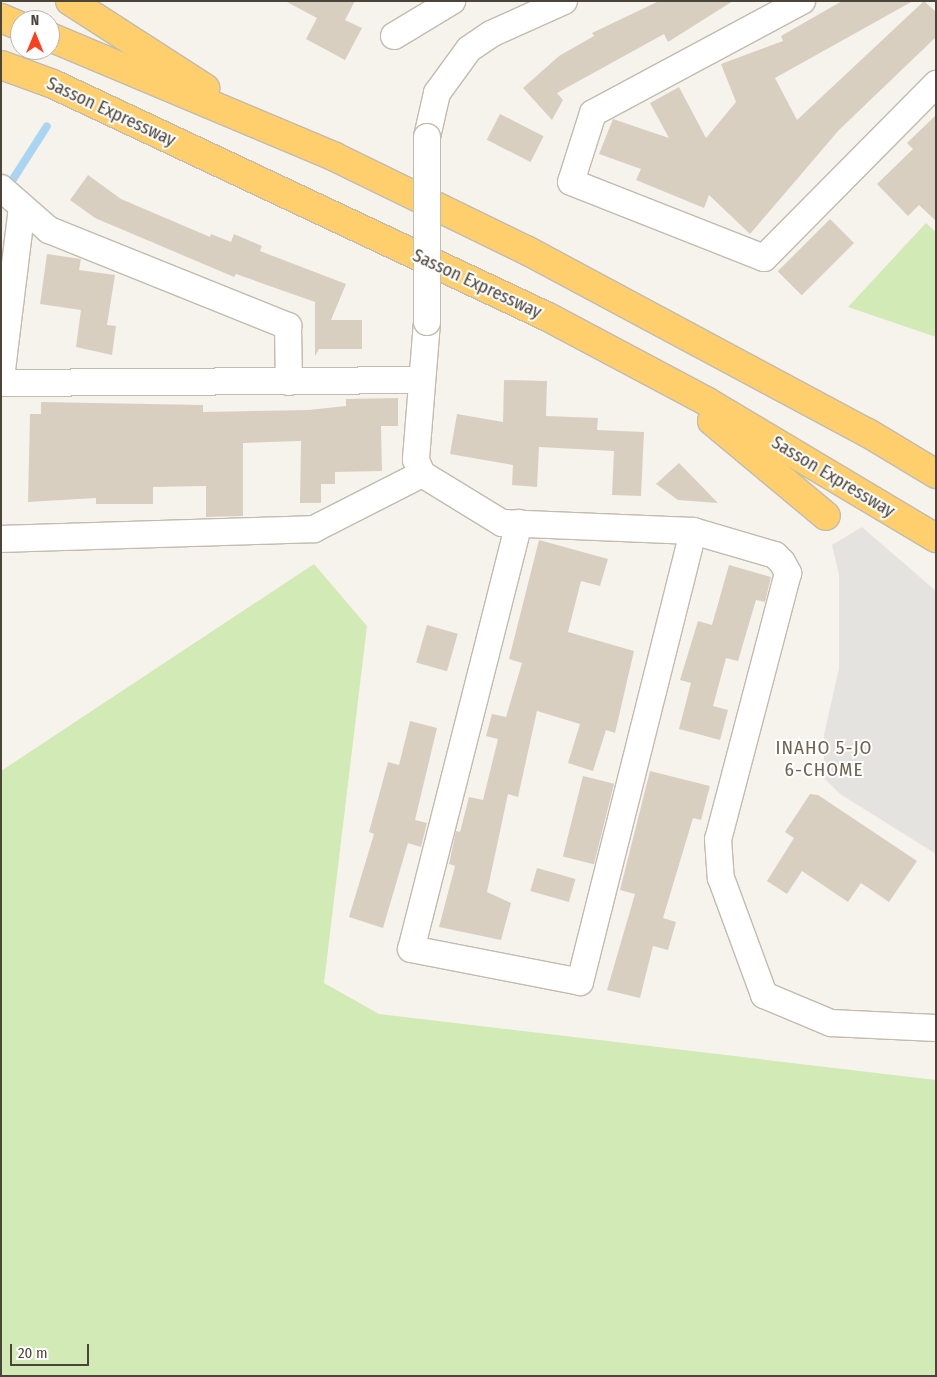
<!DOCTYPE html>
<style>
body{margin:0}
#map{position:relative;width:937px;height:1377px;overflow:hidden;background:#f6f3ec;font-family:"Fira Sans Condensed",sans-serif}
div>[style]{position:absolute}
.green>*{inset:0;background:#d2eab5}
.parking>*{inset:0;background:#e5e3e0}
.stream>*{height:8px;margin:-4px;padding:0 4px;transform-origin:4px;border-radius:4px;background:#a9d4f2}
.building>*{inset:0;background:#d8cfc1;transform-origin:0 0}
.roads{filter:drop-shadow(1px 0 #c2bbae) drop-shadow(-1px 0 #c2bbae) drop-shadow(0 1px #c2bbae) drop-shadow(0 -1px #c2bbae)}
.minor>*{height:26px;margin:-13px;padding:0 13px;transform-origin:13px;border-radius:13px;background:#fff}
.highway>*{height:28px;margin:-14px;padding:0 14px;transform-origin:14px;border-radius:14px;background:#ffcf6e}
.bridges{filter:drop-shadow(1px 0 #c2bbae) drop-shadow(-1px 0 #c2bbae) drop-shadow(0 1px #c2bbae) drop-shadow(0 -1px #c2bbae)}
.minor-bridge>*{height:26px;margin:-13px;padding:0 13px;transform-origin:13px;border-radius:13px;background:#fff}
span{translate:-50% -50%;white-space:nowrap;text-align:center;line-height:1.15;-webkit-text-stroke:4px #fff;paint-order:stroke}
.street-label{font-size:18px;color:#4b4439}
.neighbourhood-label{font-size:19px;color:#6e6250;letter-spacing:1px}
.frame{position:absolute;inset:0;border:2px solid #4b4439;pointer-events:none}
.north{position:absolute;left:10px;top:10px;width:50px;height:50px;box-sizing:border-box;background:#fff;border:1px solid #b7b4b0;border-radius:50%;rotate:0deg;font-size:14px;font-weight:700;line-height:20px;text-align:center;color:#4b4439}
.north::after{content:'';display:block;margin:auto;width:18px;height:22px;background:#fc3f1d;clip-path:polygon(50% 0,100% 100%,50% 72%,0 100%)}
.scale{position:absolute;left:10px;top:1344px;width:79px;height:22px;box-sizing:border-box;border:2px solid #4b4439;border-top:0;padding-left:6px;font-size:15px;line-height:18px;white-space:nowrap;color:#4b4439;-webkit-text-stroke:4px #fff;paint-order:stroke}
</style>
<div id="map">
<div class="green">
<i style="clip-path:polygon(926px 223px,936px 232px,936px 337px,848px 307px)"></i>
<i style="clip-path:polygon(314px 564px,367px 626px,324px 983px,379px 1014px,936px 1080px,936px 1376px,1px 1376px,1px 771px)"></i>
</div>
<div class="parking">
<i style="clip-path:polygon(862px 527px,936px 591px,936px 854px,840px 794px,824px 778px,824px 735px,839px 668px,839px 575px,832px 545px)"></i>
</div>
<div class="stream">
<i style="left:8px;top:187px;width:72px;rotate:-57.4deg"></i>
</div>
<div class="building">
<i style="clip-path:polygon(285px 1px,355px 1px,345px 20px,362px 28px,345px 60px,306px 39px,317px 18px)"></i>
<i style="clip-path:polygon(659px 1px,733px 1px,668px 42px,664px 34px,557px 93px,563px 100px,552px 120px,523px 88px,559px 56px,594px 36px,592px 33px)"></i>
<i style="clip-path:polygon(842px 1px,913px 1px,775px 78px,797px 120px,924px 1px,936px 12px,936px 37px,839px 130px,750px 234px,709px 195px,704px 208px,636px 180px,641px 169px,599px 154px,613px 119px,669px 138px,650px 103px,679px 87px,706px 138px,736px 102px,721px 64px,783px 41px,781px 36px)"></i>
<i style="left:500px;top:114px;width:49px;height:29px;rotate:27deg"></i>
<i style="clip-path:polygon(936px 115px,936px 221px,919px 205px,908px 216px,877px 184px,913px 149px,907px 143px)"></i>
<i style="clip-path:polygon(88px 175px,121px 199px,210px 237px,211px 234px,231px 242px,234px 234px,262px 246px,260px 251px,346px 284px,331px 320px,362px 320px,362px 349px,319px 349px,315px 356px,315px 302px,236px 274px,234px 277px,95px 218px,70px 200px)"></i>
<i style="left:830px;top:219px;width:34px;height:74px;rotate:45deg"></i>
<i style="clip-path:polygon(47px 254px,81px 259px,79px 270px,115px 275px,107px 325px,116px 326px,112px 355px,76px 347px,81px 310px,40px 304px)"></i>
<i style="clip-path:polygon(504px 380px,547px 381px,546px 416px,598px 418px,597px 430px,644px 432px,641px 496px,612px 495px,614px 451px,539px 447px,537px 487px,512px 485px,513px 465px,450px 454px,457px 414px,503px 422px)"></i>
<i style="clip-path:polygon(398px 398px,398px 426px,381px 426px,382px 471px,335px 472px,335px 484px,321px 484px,321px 503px,300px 503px,301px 441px,243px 443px,243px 516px,206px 517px,206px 486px,153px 487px,153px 504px,96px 504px,96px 498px,28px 502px,30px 414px,41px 414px,41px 402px,203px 405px,203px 412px,308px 410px,346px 406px,346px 399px)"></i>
<i style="clip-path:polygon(679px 463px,718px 503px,678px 500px,656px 484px)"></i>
<i style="clip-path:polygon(539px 540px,608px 559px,600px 586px,581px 581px,568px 632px,634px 651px,615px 733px,606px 730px,593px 771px,568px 763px,580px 724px,537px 711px,518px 797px,508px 794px,487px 892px,511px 903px,501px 940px,439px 927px,455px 866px,449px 864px,456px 831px,460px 832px,469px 797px,483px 800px,498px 739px,486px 736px,492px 714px,506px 717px,522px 663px,509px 659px)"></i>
<i style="clip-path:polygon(729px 565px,771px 577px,765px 602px,756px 600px,738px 661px,726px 658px,713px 706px,728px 710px,720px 740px,679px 729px,691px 683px,680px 680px,698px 621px,712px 625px)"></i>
<i style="left:427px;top:625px;width:32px;height:39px;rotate:16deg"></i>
<i style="clip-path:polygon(410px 721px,437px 728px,415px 820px,427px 823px,421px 847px,408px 843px,383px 928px,349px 917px,374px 834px,369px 832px,388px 762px,399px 765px)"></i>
<i style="clip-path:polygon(650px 771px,710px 786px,701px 820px,693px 818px,663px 918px,676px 922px,668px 950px,653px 946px,640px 998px,607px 990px,635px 894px,620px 890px)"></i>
<i style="left:583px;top:776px;width:32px;height:83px;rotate:14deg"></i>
<i style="clip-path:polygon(810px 794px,818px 795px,917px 861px,889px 902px,861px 883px,848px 902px,802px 871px,787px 894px,767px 881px,794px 838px,785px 832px)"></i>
<i style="left:537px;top:868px;width:40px;height:24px;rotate:16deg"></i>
</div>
<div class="roads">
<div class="minor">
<i style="left:802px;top:1px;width:237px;rotate:151.8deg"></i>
<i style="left:593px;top:113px;width:72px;rotate:107.7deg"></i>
<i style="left:571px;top:182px;width:207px;rotate:21.5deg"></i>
<i style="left:764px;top:258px;width:245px;rotate:-45.3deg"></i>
<i style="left:394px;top:36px;width:68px;rotate:-31.1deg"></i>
<i style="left:427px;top:137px;width:45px;rotate:-77.2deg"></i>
<i style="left:437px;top:93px;width:54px;rotate:-54deg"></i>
<i style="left:469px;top:49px;width:27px;rotate:-34deg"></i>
<i style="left:491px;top:34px;width:80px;rotate:-24.3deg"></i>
<i style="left:1px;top:188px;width:64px;rotate:41.2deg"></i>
<i style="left:49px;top:230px;width:258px;rotate:21.9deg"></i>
<i style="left:288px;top:326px;width:56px;rotate:89deg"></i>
<i style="left:427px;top:322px;width:138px;rotate:94.6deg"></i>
<i style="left:416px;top:460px;width:15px;rotate:67deg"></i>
<i style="left:422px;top:474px;width:94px;rotate:31.5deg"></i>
<i style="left:502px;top:523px;width:191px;rotate:2.4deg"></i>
<i style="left:693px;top:531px;width:85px;rotate:16.3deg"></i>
<i style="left:775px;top:555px;width:10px;rotate:45deg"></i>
<i style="left:782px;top:562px;width:13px;rotate:61deg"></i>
<i style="left:788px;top:573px;width:275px;rotate:104.7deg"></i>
<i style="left:718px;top:839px;width:39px;rotate:86deg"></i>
<i style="left:721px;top:878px;width:125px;rotate:69.8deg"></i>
<i style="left:764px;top:995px;width:73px;rotate:22.7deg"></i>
<i style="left:831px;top:1023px;width:105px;rotate:2.7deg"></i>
<i style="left:1px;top:378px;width:172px;rotate:-83deg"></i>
<i style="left:1px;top:383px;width:421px;rotate:-0.4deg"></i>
<i style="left:519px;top:523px;width:439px;rotate:104.2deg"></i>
<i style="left:411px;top:949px;width:172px;rotate:11deg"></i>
<i style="left:580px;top:982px;width:465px;rotate:-75.9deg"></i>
<i style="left:1px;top:539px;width:313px;rotate:-1.8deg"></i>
<i style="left:314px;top:529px;width:121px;rotate:-27deg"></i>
</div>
<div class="highway">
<i style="left:70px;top:1px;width:161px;rotate:32.8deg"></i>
<i style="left:1px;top:18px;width:21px;rotate:23deg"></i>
<i style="left:50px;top:37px;width:309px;rotate:22.8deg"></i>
<i style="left:335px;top:157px;width:215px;rotate:26deg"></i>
<i style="left:528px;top:251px;width:386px;rotate:28.2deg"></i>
<i style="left:868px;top:433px;width:79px;rotate:31.1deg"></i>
<i style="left:1px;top:65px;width:55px;rotate:20.1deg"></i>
<i style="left:53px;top:84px;width:547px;rotate:25.21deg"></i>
<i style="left:548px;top:317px;width:179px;rotate:28deg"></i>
<i style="left:706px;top:401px;width:268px;rotate:30.8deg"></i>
<i style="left:712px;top:421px;width:148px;rotate:39.8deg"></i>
</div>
</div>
<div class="bridges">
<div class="minor-bridge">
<i style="left:427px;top:137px;width:185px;rotate:90deg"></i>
</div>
</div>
<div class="street-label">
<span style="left:111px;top:112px;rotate:25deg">Sasson Expressway</span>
<span style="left:477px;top:284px;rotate:25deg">Sasson Expressway</span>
<span style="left:833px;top:477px;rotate:31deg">Sasson Expressway</span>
</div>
<div class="neighbourhood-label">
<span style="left:824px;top:759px">INAHO 5-JO<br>6-CHOME</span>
</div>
<div class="frame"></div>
<div class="north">N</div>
<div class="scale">20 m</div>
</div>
